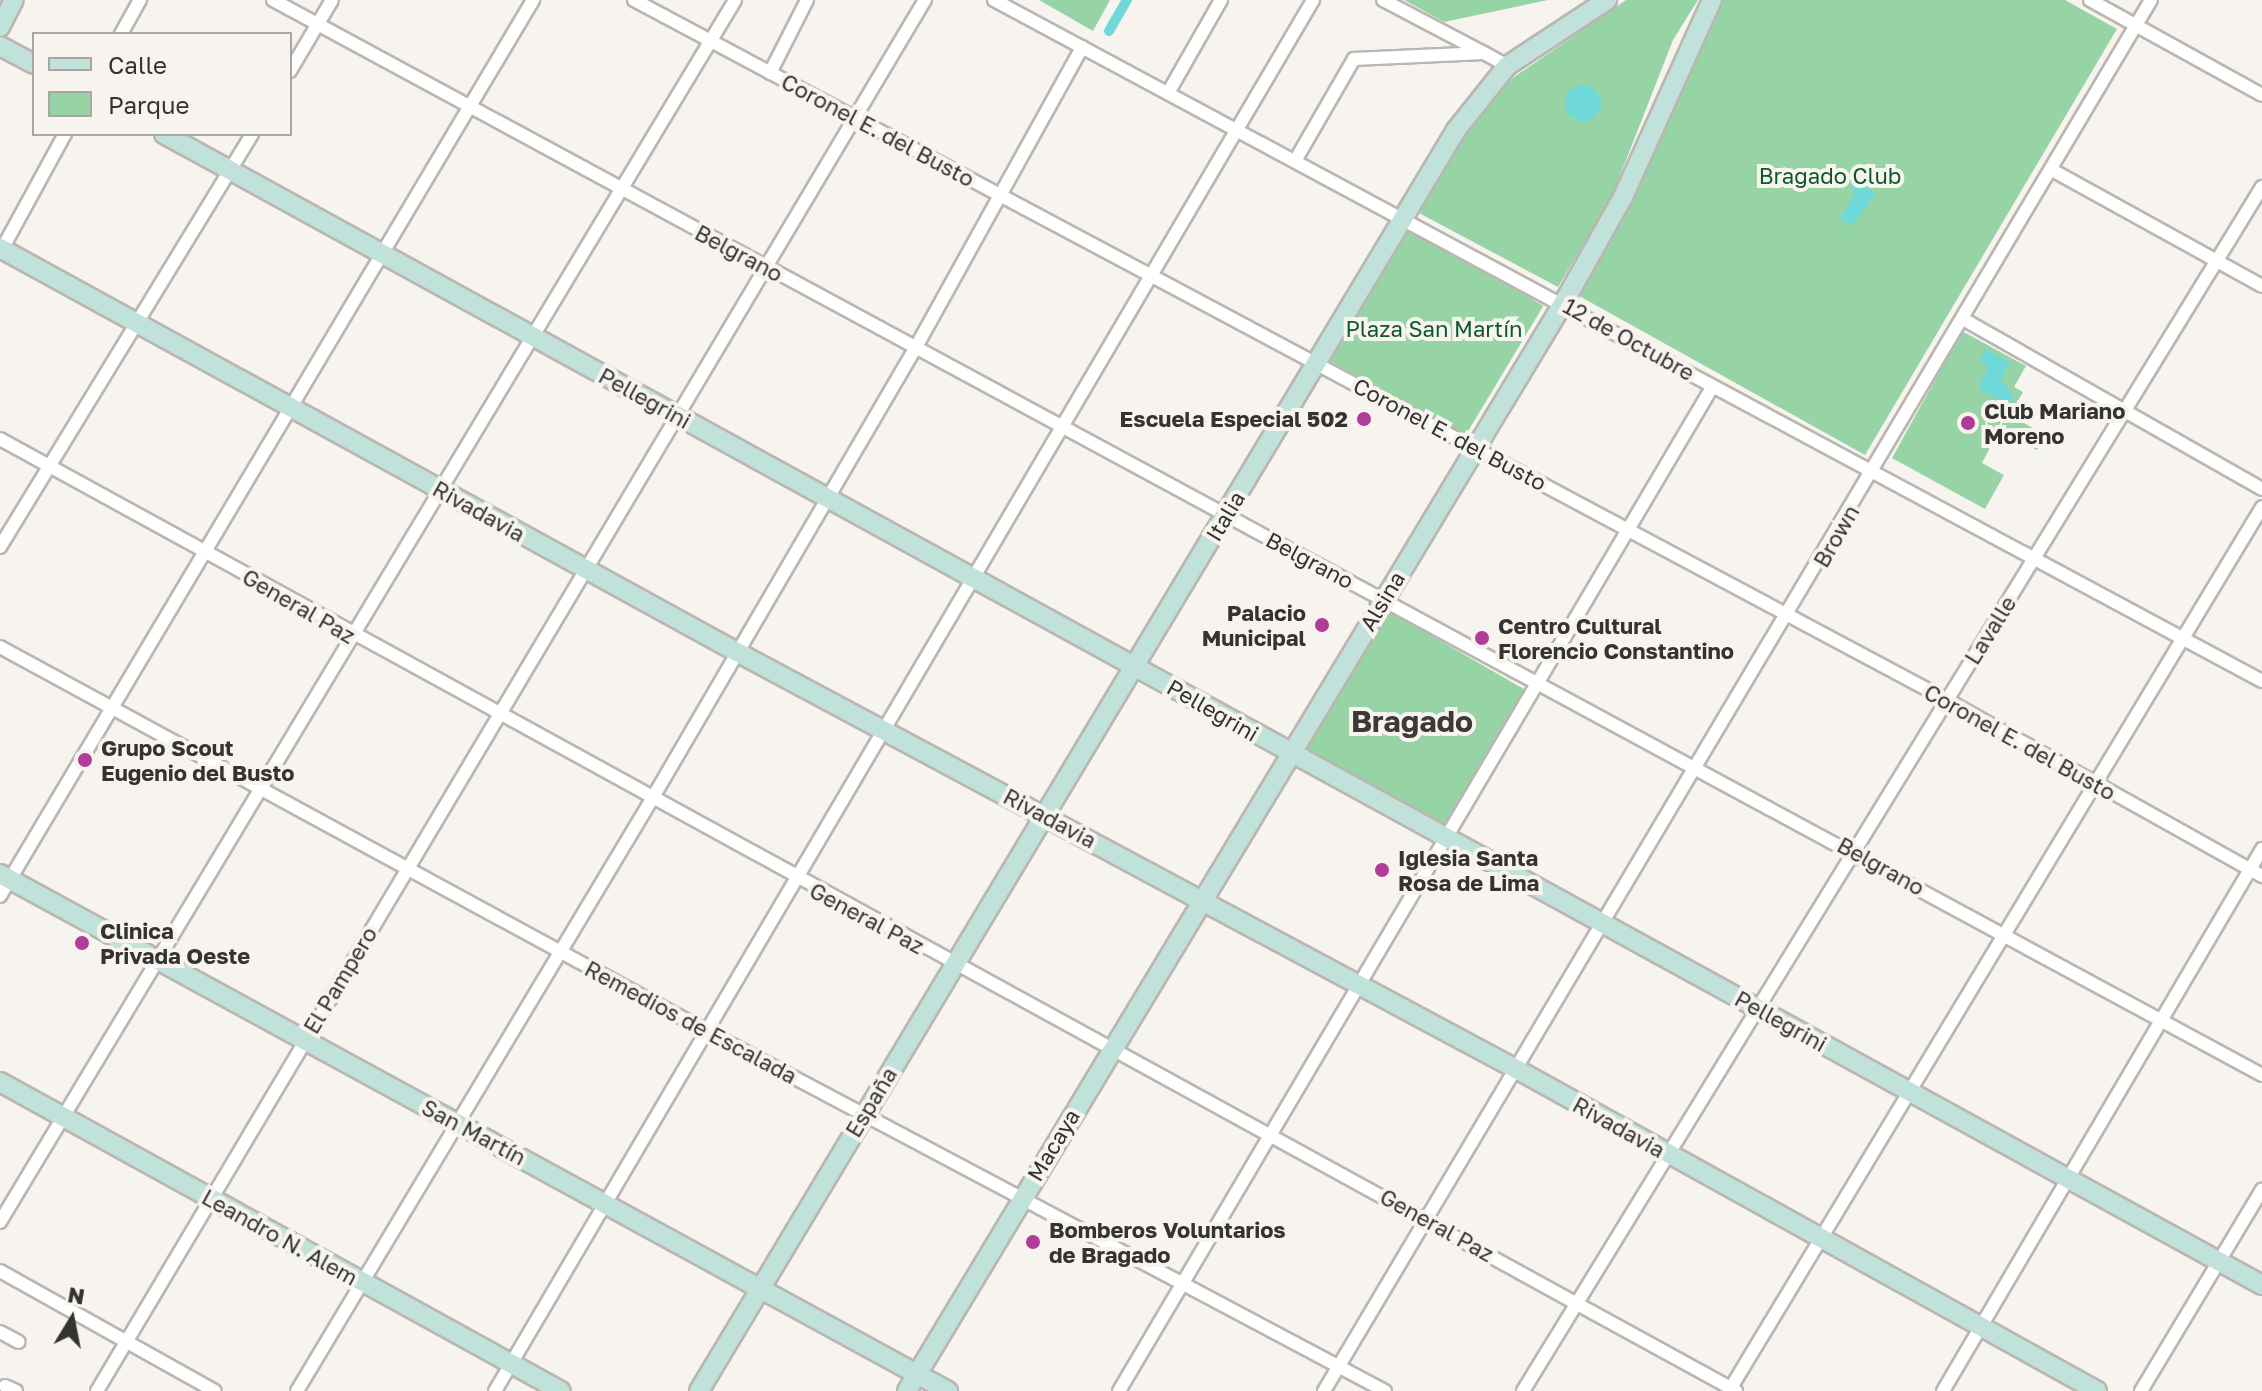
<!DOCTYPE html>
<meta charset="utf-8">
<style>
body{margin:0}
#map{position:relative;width:2262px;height:1391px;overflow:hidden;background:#f7f3ee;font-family:"Golos Text",sans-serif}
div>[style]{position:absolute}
.green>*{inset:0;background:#97d4a5;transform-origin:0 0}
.water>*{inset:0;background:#6fd9da}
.round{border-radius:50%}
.canal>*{height:10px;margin:-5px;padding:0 5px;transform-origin:5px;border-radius:5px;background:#6fd9da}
.roads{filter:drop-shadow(2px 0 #bab6b1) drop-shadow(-2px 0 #bab6b1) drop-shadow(0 2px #bab6b1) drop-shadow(0 -2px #bab6b1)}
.street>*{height:12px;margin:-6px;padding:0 6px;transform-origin:6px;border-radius:6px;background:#fff}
.secondary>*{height:18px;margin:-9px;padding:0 9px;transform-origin:9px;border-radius:9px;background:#c1e2da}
.dots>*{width:22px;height:22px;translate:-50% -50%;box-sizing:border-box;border:4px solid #f7f3ee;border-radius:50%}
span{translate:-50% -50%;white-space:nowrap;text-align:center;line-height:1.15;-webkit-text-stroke:8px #f7f3ee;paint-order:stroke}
.street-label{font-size:22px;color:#343331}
.park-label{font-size:22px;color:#0d582a}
.poi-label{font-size:22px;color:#343331;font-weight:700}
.left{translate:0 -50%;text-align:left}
.right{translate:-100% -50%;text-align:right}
.district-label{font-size:30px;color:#3d3a36;font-weight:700}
.legend{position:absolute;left:32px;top:32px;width:260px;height:104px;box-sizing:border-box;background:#f7f3ee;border:2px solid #a9a6a2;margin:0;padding:10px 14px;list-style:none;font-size:24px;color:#343331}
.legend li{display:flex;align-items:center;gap:16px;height:40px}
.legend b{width:40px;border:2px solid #a9a6a2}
.north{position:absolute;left:32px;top:1279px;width:80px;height:80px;-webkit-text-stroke:6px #f7f3ee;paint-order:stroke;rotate:10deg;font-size:22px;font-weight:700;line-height:32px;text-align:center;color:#343331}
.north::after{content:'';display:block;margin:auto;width:28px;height:36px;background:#343331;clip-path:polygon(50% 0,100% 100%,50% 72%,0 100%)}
</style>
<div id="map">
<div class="green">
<i style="clip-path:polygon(1039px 0,1110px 0,1093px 31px)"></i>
<i style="clip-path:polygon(1404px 0,1548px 0,1444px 22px)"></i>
<i style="clip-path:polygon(1626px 0,1698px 0,1673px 40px,1612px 196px,1558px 287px,1417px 212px,1479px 112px,1514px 77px)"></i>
<i style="clip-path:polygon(1721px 0,2065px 0,2117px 29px,1865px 455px,1581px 297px,1578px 285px,1639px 189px,1685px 70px)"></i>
<i style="left:1407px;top:224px;width:159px;height:157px;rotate:31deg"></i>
<i style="clip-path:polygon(1962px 331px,2026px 366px,2014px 387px,2023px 392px,2010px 415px,2045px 435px,2037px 450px,1999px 430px,1982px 463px,2004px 475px,1985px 509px,1892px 458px)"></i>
<i style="left:1387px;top:610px;width:162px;height:164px;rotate:30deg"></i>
</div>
<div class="water">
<i class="round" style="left:1565px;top:85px;width:36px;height:36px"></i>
<i style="clip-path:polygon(1855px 181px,1876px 193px,1852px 226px,1840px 219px,1855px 192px,1851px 189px)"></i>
<i style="clip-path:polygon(1985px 349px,2010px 362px,2001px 379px,2013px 395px,2009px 405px,1978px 388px,1988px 368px,1980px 359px)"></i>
</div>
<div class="canal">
<i style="left:1109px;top:31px;width:36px;rotate:-60deg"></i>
</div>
<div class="roads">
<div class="street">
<i style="left:273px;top:0;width:2261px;rotate:28.39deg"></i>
<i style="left:634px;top:0;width:1488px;rotate:28.06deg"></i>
<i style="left:1947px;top:700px;width:361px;rotate:29.2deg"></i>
<i style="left:994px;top:0;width:1439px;rotate:28.24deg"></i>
<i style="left:1383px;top:0;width:114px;rotate:27.7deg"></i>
<i style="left:2090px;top:0;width:196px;rotate:28.9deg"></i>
<i style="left:121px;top:34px;width:39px;rotate:-61deg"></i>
<i style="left:290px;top:71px;width:82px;rotate:-59.4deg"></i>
<i style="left:770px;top:73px;width:82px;rotate:-63.1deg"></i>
<i style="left:1168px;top:93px;width:107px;rotate:-60.3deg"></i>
<i style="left:1295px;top:161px;width:118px;rotate:-60deg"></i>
<i style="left:1354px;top:59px;width:130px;rotate:-2.6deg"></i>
<i style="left:1484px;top:53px;width:26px;rotate:29deg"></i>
<i style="left:2052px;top:170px;width:240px;rotate:28.9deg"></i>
<i style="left:0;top:253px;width:136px;rotate:-61.4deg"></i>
<i style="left:1963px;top:319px;width:344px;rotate:29.6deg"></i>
<i style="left:0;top:439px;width:1980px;rotate:28.74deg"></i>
<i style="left:0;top:547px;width:484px;rotate:-58.6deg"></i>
<i style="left:0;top:647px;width:808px;rotate:28.53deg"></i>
<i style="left:710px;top:1033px;width:764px;rotate:27.94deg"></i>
<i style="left:0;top:896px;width:1043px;rotate:-59.25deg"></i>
<i style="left:0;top:1222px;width:1426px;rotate:-58.97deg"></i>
<i style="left:0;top:1271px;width:246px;rotate:29.2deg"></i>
<i style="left:0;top:1332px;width:21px;rotate:28deg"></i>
<i style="left:5px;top:1386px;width:12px;rotate:24deg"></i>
<i style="left:97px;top:1391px;width:1619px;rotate:-59.24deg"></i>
<i style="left:297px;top:1391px;width:690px;rotate:-59.05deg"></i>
<i style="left:652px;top:799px;width:523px;rotate:-59.71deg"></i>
<i style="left:916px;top:347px;width:343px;rotate:-61deg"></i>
<i style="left:495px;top:1391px;width:1614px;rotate:-59.54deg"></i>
<i style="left:1119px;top:1391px;width:1167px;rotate:-59.42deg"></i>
<i style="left:1324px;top:1391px;width:1618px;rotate:-59.27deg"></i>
<i style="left:1523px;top:1391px;width:1413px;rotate:-58.46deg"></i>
<i style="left:1729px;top:1391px;width:1032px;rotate:-58.91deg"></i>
<i style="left:1943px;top:1391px;width:629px;rotate:-59.52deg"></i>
<i style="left:2141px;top:1391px;width:235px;rotate:-59deg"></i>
</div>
<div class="secondary">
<i style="left:0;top:27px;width:30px;rotate:-63deg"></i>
<i style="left:0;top:46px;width:38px;rotate:28deg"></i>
<i style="left:164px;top:134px;width:2393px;rotate:28.75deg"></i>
<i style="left:0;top:248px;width:840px;rotate:28.73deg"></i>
<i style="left:737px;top:652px;width:886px;rotate:28.16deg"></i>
<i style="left:1518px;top:1070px;width:662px;rotate:29deg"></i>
<i style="left:0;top:874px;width:1080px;rotate:28.61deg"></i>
<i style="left:0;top:1082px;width:640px;rotate:28.85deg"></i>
<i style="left:699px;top:1391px;width:1471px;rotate:-59.02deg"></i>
<i style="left:1456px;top:130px;width:82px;rotate:-51.4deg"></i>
<i style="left:1507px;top:66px;width:120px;rotate:-33.4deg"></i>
<i style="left:907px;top:1391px;width:1272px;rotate:-58.9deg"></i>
<i style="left:1564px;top:302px;width:120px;rotate:-60.7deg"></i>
<i style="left:1623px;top:197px;width:216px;rotate:-65.7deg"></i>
</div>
</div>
<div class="dots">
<i style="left:1364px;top:419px;background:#b03d97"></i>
<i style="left:1968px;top:423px;background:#b03d97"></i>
<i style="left:1322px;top:625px;background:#b03d97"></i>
<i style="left:1482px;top:638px;background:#b03d97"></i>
<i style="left:85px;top:760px;background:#b03d97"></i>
<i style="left:1382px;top:870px;background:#b03d97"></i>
<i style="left:82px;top:943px;background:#b03d97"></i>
<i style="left:1033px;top:1242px;background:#b03d97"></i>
</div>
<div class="street-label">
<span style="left:878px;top:130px;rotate:28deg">Coronel E. del Busto</span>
<span style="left:739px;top:253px;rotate:28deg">Belgrano</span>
<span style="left:1629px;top:339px;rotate:29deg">12 de Octubre</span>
<span style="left:645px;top:398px;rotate:29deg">Pellegrini</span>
<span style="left:1450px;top:434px;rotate:28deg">Coronel E. del Busto</span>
<span style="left:479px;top:511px;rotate:29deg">Rivadavia</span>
<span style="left:1225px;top:516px;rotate:-59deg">Italia</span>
<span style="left:1836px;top:536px;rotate:-60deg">Brown</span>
<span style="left:1310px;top:560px;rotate:28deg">Belgrano</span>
<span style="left:1382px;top:601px;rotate:-59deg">Alsina</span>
<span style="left:299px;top:606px;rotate:30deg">General Paz</span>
<span style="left:1990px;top:630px;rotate:-58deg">Lavalle</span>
<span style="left:1213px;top:710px;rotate:30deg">Pellegrini</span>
<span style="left:2020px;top:742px;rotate:29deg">Coronel E. del Busto</span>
<span style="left:1050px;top:818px;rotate:28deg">Rivadavia</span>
<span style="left:1881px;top:866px;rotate:29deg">Belgrano</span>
<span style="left:867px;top:918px;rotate:28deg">General Paz</span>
<span style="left:340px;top:980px;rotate:-59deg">El Pampero</span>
<span style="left:1781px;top:1021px;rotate:29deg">Pellegrini</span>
<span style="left:691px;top:1022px;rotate:28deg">Remedios de Escalada</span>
<span style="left:871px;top:1102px;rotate:-59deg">España</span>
<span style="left:1619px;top:1127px;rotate:29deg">Rivadavia</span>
<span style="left:474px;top:1132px;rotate:28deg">San Martín</span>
<span style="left:1053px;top:1145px;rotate:-59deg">Macaya</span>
<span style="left:1437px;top:1225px;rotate:29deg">General Paz</span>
<span style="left:280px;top:1237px;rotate:29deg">Leandro N. Alem</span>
</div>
<div class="park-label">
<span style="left:1830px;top:176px">Bragado Club</span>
<span style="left:1434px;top:329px">Plaza San Martín</span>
</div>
<div class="poi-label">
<span class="left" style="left:1984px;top:423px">Club Mariano<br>Moreno</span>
<span class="right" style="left:1348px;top:419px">Escuela Especial 502</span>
<span class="right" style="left:1306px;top:625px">Palacio<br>Municipal</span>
<span class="left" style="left:1498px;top:638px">Centro Cultural<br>Florencio Constantino</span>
<span class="left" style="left:101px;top:760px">Grupo Scout<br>Eugenio del Busto</span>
<span class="left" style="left:1398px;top:870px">Iglesia Santa<br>Rosa de Lima</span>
<span class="left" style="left:100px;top:943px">Clinica<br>Privada Oeste</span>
<span class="left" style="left:1049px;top:1242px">Bomberos Voluntarios<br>de Bragado</span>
</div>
<div class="district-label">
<span style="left:1412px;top:721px">Bragado</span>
</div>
<ul class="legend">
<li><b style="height:10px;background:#c1e2da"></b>Calle</li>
<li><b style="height:22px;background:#97d4a5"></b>Parque</li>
</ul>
<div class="north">N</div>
</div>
